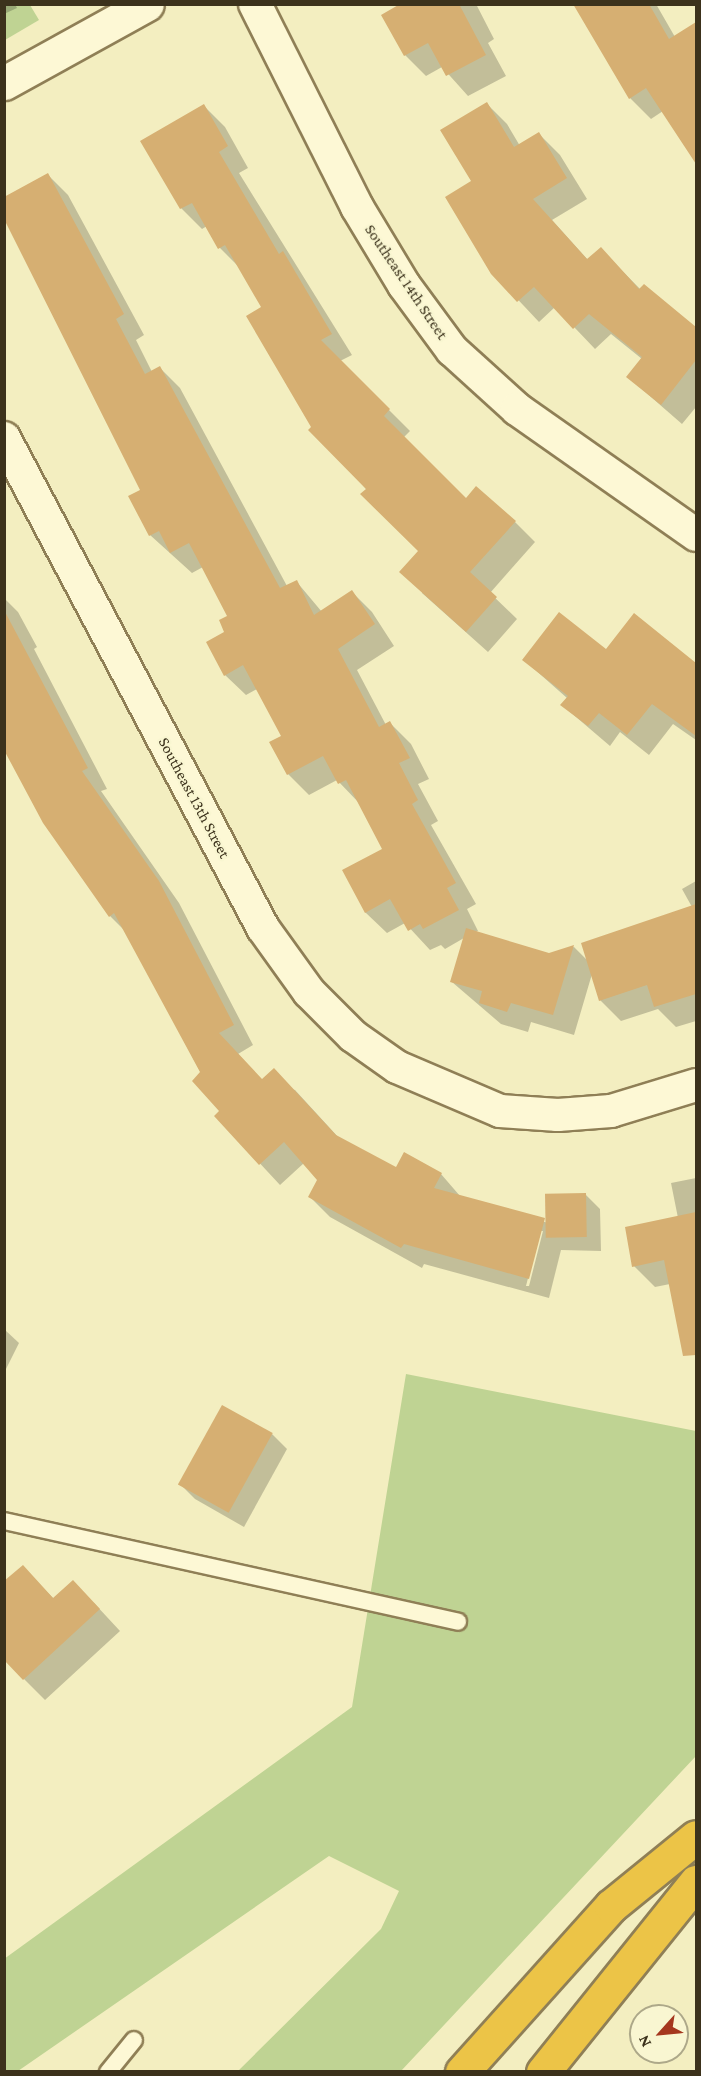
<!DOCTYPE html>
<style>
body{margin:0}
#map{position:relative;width:701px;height:2076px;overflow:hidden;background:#f3eec0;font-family:"Crimson Pro",serif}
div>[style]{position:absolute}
.green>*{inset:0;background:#bfd393}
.shadow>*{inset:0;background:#0003}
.building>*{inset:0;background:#d6af72;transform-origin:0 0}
.roads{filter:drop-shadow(2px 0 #8f7f56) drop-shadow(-2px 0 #8f7f56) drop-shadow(0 2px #8f7f56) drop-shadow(0 -2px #8f7f56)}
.service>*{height:16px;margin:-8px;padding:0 8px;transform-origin:8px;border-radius:8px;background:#fdf8d5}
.minor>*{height:32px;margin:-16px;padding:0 16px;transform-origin:16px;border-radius:16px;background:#fdf8d5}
.tertiary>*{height:33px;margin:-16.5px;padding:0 16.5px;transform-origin:16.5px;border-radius:16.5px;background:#fdf8d5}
.motorway>*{height:33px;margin:-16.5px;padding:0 16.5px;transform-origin:16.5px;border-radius:16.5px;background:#ecc447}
span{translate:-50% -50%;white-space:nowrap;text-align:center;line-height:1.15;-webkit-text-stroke:4.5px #f9f6d1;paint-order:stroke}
.street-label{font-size:16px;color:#3c321c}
.frame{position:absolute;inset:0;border:6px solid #3c321c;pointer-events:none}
.north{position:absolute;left:629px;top:2004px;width:60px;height:60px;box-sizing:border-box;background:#f9f6d1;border:2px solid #ada889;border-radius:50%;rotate:243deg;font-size:16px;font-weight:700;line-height:24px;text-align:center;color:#3c321c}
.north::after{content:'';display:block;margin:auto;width:21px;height:27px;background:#a5371e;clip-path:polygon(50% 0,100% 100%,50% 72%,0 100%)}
</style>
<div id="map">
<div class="green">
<i style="clip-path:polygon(5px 4px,30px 5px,39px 20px,5px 40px)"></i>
<i style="clip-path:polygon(406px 1374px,696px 1431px,696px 1756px,401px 2071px,238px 2071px,381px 1929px,399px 1891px,329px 1856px,18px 2071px,5px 2071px,4px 1959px,352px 1707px)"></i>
</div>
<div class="shadow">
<i style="clip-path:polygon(4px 4px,15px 4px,17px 8px,4px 14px)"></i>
<i style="clip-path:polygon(400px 4px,476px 4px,494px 39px,488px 43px,506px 76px,468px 96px,442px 67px,426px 76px,405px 55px)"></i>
<i style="clip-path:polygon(588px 4px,656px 4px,675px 37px,696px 24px,696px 161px,663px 111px,651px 119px,630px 98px)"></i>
<i style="clip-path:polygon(486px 103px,507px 124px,520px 146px,539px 134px,560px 155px,587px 199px,552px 220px,588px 260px,601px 249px,641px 290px,644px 286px,696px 329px,696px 407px,682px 424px,628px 377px,642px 359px,611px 334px,595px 349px,555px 307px,539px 322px,493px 273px,473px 181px)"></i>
<i style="clip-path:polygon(204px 106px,225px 127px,248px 168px,239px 173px,352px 355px,340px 361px,410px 431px,403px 438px,466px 500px,515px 522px,535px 542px,490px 593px,517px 619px,488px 652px,422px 593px,420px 551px,313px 428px,263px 307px,241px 269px,220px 248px,207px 226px,202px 229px,181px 208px,142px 141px)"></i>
<i style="clip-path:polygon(48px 175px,68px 195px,144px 335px,136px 340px,152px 372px,160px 368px,180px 388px,287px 586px,296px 581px,322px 612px,352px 592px,372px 612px,394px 646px,357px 670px,386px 725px,390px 723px,411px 744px,429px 779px,418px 784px,438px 821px,431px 825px,476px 904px,467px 909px,478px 931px,475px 932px,549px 954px,574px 947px,588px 961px,692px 907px,682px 889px,696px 881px,696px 1021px,676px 1027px,658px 1009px,621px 1021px,600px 1000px,592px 974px,574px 1035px,531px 1022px,528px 1032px,501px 1024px,452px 982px,464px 938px,445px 949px,441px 945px,430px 950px,405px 923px,387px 933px,366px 913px,344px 871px,384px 849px,361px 805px,337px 780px,309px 795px,288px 774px,283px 737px,257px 689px,246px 695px,225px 675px,229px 617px,203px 567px,192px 573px,150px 535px,142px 490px)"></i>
<i style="clip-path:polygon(evenodd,4px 598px,18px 612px,37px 647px,34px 649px,107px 789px,101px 791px,179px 903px,253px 1045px,238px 1054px,263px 1081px,295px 1090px,339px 1138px,397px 1169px,441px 1174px,460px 1196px,548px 1223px,585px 1194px,600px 1209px,601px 1251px,561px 1250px,549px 1298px,424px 1264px,422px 1268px,330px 1217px,310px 1197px,319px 1180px,304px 1163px,280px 1185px,216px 1116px,221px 1111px,127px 933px,110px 916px,4px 747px,4px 598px,540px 1231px,543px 1231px,529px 1286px,526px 1286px,540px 1231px)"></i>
<i style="clip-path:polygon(634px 615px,696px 665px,696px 740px,673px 724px,649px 755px,620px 732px,610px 746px,562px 705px,567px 698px,524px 660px,606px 651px)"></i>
<i style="clip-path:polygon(696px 1178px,696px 1340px,677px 1321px,670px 1284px,655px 1287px,634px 1266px,678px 1218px,671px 1183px)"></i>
<i style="clip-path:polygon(4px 1329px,19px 1343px,4px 1373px)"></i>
<i style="clip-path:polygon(272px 1434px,287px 1449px,244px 1527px,195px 1499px,180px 1484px)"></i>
<i style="clip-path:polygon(23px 1567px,54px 1599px,94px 1603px,120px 1631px,45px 1700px,24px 1679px)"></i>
</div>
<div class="building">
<i style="clip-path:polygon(400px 4px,459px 4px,486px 55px,446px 76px,428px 43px,404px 56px,381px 15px)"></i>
<i style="clip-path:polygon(573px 4px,649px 4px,669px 39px,696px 22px,696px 164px,646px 88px,629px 99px)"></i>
<i style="clip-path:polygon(487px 102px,514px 147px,539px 132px,567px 178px,533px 199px,587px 259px,601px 247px,639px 289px,644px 284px,696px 327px,696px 360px,661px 405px,626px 377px,642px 357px,589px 314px,573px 329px,534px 287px,517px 302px,491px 274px,445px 197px,471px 181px,440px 130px)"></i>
<i style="clip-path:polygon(204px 104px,228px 146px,219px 152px,279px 254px,283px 251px,332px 334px,321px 340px,390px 409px,384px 416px,466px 498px,476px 486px,516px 521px,470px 572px,497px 597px,466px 632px,399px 572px,418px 551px,360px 494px,366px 489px,308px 430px,311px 427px,246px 316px,261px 307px,225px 245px,218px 249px,192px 203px,180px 209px,140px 141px)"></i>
<i style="clip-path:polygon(48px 173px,124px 314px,116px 319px,145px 374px,160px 366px,280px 588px,297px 580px,314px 615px,352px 590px,375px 624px,338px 649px,379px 727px,390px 721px,410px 758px,399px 763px,418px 800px,412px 804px,456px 883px,447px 888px,459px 910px,423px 929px,420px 924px,408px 931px,390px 899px,365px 913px,342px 870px,382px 849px,346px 780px,338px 784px,323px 756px,287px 775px,269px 742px,281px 736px,243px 665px,224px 676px,206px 642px,224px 632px,219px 620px,227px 616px,189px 543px,170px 553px,159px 531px,149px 536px,128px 496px,140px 490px,4px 219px,4px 197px)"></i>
<i style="clip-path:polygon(4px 610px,88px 768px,82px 771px,159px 881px,234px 1025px,219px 1033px,262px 1079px,274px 1068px,336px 1135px,396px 1167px,404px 1152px,442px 1173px,434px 1188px,545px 1218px,529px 1279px,404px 1244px,401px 1248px,308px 1197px,317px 1180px,284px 1142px,259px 1165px,214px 1116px,219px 1111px,192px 1081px,200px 1072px,114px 913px,109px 917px,43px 823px,4px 750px)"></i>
<i style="clip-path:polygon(559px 612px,606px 649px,634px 613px,696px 663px,696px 736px,652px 704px,627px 735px,599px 713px,588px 726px,560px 705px,568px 696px,522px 660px)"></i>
<i style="clip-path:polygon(696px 904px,696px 994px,654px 1007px,647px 985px,599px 1001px,581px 943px)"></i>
<i style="clip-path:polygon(466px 928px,549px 953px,574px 945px,553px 1015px,511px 1003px,507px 1012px,479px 1003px,482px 991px,450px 982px)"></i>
<i style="left:586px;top:1193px;width:44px;height:41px;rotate:89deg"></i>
<i style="clip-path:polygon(696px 1212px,696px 1355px,683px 1356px,664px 1260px,632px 1267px,625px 1227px)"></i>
<i style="left:222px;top:1405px;width:58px;height:91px;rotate:29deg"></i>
<i style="clip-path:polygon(23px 1565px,53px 1598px,73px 1580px,100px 1609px,23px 1680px,4px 1660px,4px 1581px)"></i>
</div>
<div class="roads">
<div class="service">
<i style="left:4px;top:1521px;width:465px;rotate:12.5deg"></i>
<i style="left:108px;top:2072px;width:41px;rotate:-50.9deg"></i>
</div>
<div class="minor">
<i style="left:255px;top:4px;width:227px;rotate:63.3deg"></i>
<i style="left:357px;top:207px;width:91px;rotate:58.9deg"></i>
<i style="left:404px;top:285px;width:81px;rotate:53.6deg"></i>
<i style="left:452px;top:350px;width:88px;rotate:42.2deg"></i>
<i style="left:517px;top:409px;width:219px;rotate:35.1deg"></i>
<i style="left:4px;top:438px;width:554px;rotate:62.14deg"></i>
<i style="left:263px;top:928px;width:79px;rotate:54.3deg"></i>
<i style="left:309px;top:992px;width:62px;rotate:45deg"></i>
<i style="left:353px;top:1036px;width:54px;rotate:35.2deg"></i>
<i style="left:397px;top:1067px;width:112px;rotate:23.1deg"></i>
<i style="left:500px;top:1111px;width:58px;rotate:3.9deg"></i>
<i style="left:558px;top:1115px;width:53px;rotate:-4.3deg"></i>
<i style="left:611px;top:1111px;width:89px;rotate:-17deg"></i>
</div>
<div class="tertiary">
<i style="left:4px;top:83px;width:163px;rotate:-28.9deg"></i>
</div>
<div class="motorway">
<i style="left:462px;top:2072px;width:223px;rotate:-48.1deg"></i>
<i style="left:611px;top:1906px;width:109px;rotate:-39.1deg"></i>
<i style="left:543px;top:2072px;width:244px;rotate:-51.2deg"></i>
</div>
</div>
<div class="street-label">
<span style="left:406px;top:282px;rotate:56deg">Southeast 14th Street</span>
<span style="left:194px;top:798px;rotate:62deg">Southeast 13th Street</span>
</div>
<div class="frame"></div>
<div class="north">N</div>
</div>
